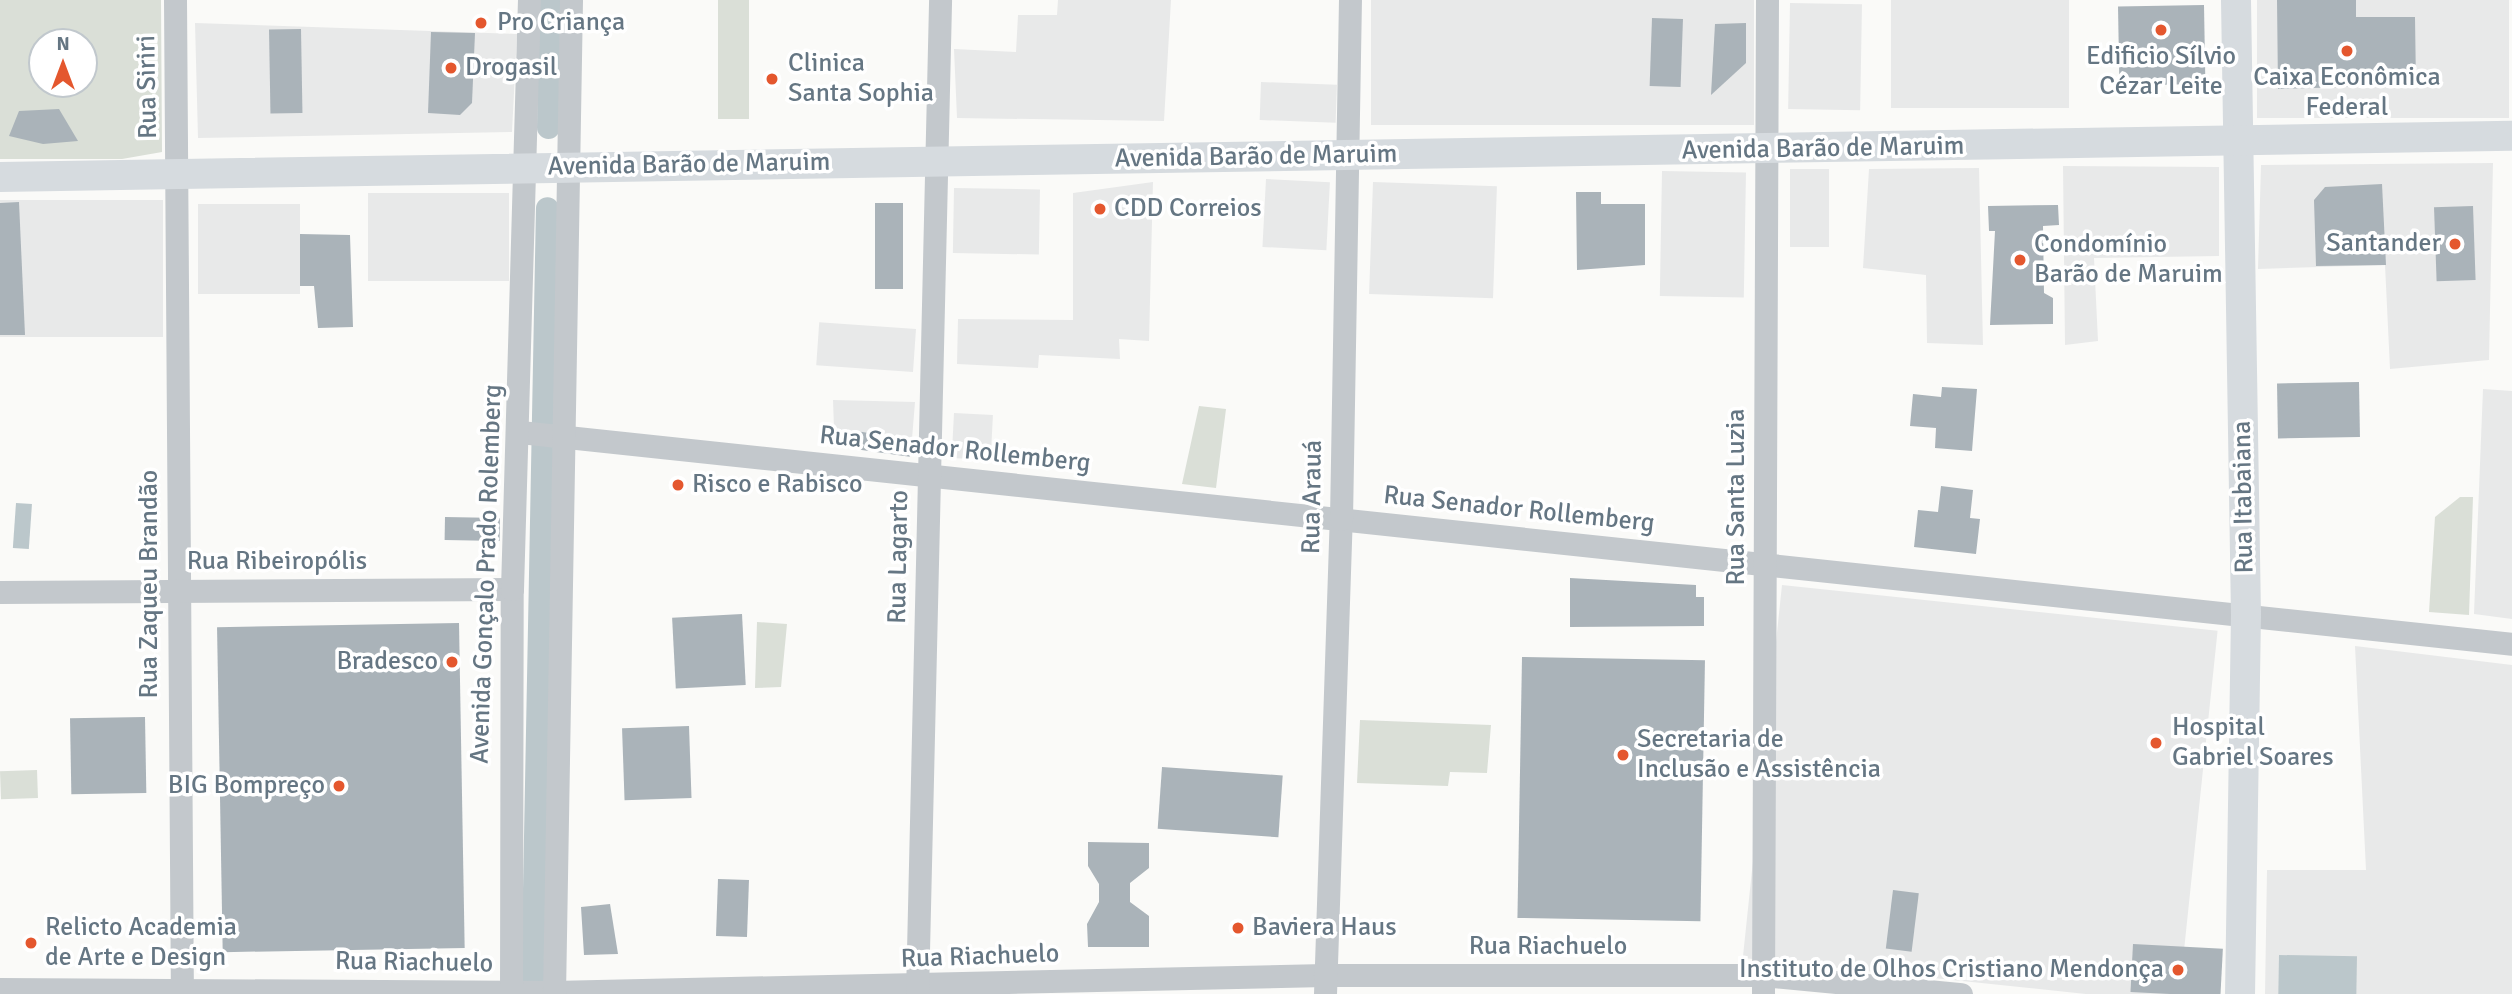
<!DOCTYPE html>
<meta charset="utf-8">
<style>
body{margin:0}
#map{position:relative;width:2512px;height:994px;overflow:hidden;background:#fafaf8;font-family:Signika,sans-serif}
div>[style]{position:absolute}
.built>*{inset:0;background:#e8e9e9;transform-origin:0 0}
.green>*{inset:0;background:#dadfd7;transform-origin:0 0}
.water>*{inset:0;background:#bbc7cb;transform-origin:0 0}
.canal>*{height:23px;margin:-11.5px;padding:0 11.5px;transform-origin:11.5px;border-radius:11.5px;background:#bbc7cb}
.building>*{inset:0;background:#aab3b9;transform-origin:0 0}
.minor>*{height:23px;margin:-11.5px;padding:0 11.5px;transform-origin:11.5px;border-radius:11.5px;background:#c3c8cc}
.major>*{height:30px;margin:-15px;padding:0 15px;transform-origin:15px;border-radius:15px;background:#d6dbdf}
.dots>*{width:19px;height:19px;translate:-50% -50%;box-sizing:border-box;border:4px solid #fff;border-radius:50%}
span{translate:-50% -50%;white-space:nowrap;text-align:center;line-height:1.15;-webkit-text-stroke:7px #fff;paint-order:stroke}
.poi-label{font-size:26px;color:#657683}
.left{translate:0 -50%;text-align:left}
.right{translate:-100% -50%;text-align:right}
.street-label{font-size:26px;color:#657683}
.north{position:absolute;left:28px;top:28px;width:70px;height:70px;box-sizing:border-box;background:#fff;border:2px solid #c1c8cd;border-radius:50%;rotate:0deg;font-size:19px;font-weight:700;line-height:28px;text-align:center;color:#657683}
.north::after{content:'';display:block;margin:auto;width:24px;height:32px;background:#e4572e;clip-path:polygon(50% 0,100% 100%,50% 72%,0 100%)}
</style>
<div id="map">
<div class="built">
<i style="clip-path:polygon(1058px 0,1171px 0,1164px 121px,957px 118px,954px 49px,1016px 52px,1018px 15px,1057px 15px)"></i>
<i style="left:1371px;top:0;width:383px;height:125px"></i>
<i style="left:1891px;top:0;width:178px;height:108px"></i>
<i style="left:2257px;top:0;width:252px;height:118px"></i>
<i style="left:1790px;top:3px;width:72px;height:106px;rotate:1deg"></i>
<i style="clip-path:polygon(195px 23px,517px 34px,512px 132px,198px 138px)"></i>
<i style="left:1261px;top:82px;width:76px;height:38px;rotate:2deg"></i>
<i style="clip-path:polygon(2493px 163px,2489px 360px,2390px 369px,2385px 265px,2258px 269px,2261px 165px)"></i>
<i style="clip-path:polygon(2063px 166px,2219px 167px,2219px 256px,2094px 258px,2098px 341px,2065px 345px)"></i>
<i style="clip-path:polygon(1979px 168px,1983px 345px,1927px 343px,1926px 275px,1863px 268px,1869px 169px)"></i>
<i style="left:1790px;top:169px;width:39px;height:78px"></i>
<i style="left:1662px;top:171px;width:84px;height:125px;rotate:1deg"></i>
<i style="left:1266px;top:179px;width:64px;height:68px;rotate:3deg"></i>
<i style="clip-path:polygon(1153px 182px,1149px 341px,1119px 339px,1120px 359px,1039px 355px,1038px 368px,957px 364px,958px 319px,1073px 320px,1073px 193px)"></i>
<i style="left:1373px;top:182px;width:124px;height:112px;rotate:2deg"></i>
<i style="left:954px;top:188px;width:86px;height:65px;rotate:1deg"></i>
<i style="left:509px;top:193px;width:88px;height:141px;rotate:90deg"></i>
<i style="left:163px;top:200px;width:137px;height:163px;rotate:90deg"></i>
<i style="left:300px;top:204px;width:90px;height:102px;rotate:90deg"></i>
<i style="left:916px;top:329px;width:43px;height:97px;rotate:94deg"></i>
<i style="clip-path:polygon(2483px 389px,2512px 391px,2512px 619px,2474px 614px)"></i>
<i style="clip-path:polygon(833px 400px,915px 402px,912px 439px,834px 428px)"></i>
<i style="left:954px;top:413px;width:39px;height:45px;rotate:3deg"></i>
<i style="left:1782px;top:585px;width:438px;height:375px;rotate:6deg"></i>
<i style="clip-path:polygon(2355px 646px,2512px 665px,2512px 994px,2265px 994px,2267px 870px,2366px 870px)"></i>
</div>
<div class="green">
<i style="clip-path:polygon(evenodd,0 0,161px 0,162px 152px,122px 159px,0 159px,0 0,42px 42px,84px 42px,84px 84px,42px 84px,42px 42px)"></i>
<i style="left:718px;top:0;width:31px;height:119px"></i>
<i style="clip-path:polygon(1199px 406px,1226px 409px,1216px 488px,1182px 484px)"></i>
<i style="clip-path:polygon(2460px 497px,2473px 497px,2469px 615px,2429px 612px,2435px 517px)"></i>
<i style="clip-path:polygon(757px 622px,787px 624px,781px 687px,755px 688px)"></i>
<i style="clip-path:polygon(1360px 720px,1491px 725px,1487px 773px,1450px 772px,1448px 786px,1357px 783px)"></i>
<i style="left:37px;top:770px;width:28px;height:37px;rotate:88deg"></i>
</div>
<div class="water">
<i style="left:16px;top:503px;width:16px;height:45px;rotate:4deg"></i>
<i style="left:2279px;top:955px;width:78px;height:39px;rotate:1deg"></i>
</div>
<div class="canal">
<i style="left:548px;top:127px;width:127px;rotate:-89.1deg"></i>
<i style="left:532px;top:994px;width:786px;rotate:-88.91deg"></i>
</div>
<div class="building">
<i style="clip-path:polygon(2277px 0,2356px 0,2356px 17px,2415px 17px,2416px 85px,2278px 89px)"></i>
<i style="left:2204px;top:5px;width:79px;height:86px;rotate:89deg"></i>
<i style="left:1652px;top:18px;width:31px;height:68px;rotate:2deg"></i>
<i style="clip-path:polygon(1746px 23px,1746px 63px,1711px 95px,1715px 24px)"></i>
<i style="left:301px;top:29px;width:84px;height:32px;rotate:89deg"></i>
<i style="clip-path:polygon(431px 32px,475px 33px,472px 103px,460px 115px,428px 113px)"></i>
<i style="clip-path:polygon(59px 109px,78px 141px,43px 144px,9px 136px,19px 111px)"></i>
<i style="clip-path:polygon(2382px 184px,2386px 265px,2316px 266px,2314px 200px,2325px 187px)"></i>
<i style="clip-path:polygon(1576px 192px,1601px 192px,1601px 204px,1645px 204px,1645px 265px,1577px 270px)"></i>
<i style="clip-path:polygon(19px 202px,25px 335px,0 335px,0 203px)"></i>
<i style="left:875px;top:203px;width:28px;height:86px"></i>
<i style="clip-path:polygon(2058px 205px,2059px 225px,2043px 226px,2044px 293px,2053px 298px,2053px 324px,1990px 325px,1995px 231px,1989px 231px,1988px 206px)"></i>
<i style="left:2473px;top:206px;width:74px;height:39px;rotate:88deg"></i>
<i style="clip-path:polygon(300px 234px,350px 235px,353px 327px,318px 328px,314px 286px,300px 286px)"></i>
<i style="left:2359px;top:382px;width:55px;height:82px;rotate:89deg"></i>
<i style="clip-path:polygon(1942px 387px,1977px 389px,1972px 451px,1935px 448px,1936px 428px,1910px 426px,1913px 394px,1941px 397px)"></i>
<i style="left:834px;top:428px;width:79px;height:18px;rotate:8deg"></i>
<i style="clip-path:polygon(1941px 486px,1973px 490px,1970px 518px,1980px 519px,1976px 554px,1914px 547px,1918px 510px,1938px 512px)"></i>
<i style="left:445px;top:517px;width:55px;height:23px;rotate:1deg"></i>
<i style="clip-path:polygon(1570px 578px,1696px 585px,1696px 597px,1704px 597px,1704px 626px,1570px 627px)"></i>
<i style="left:742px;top:614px;width:71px;height:70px;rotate:87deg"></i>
<i style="left:459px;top:623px;width:325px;height:242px;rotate:89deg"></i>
<i style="left:1522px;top:657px;width:183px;height:261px;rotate:1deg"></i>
<i style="left:145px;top:717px;width:76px;height:75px;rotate:89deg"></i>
<i style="left:689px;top:726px;width:72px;height:67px;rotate:88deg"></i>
<i style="left:1162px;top:767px;width:121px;height:62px;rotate:4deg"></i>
<i style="clip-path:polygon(1088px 842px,1149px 843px,1149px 868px,1130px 883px,1130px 902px,1149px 916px,1149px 947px,1088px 947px,1087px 924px,1099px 902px,1099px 884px,1088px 866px)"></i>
<i style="left:718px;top:879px;width:31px;height:57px;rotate:2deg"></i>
<i style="left:1893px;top:890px;width:26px;height:59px;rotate:7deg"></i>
<i style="clip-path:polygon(610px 904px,618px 954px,584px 955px,581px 907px)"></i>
<i style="left:2133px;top:944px;width:90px;height:48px;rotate:3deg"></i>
</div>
<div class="minor">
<i style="left:175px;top:0;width:994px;rotate:89.6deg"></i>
<i style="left:520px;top:432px;width:2003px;rotate:6.07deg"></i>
<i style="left:0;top:592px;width:512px;rotate:-0.34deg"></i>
<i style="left:0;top:989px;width:553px;rotate:0.31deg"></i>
<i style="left:553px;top:992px;width:772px;rotate:-1.26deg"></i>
<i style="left:1325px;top:975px;width:438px"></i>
<i style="left:1763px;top:975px;width:199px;rotate:5.5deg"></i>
<i style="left:511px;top:994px;width:405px;rotate:-89.9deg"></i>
<i style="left:512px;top:589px;width:589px;rotate:-88.35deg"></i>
<i style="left:554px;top:994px;width:994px;rotate:-89.02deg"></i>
<i style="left:917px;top:994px;width:994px;rotate:-88.67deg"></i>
<i style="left:1325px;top:994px;width:475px;rotate:-88.1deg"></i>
<i style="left:1341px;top:519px;width:519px;rotate:-89.01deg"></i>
<i style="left:1763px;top:994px;width:994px;rotate:-89.77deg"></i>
</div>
<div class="major">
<i style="left:2236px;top:0;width:614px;rotate:89.07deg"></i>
<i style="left:2246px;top:614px;width:380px;rotate:90.9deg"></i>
<i style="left:0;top:177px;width:2512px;rotate:-0.94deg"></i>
</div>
<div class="dots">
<i style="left:481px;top:23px;background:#e4572e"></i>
<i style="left:2161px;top:30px;background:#e4572e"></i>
<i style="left:2347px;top:51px;background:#e4572e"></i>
<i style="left:451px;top:68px;background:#e4572e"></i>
<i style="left:772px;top:79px;background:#e4572e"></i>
<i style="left:1100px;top:209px;background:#e4572e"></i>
<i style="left:2455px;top:244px;background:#e4572e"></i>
<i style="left:2020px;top:260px;background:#e4572e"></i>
<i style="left:678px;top:485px;background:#e4572e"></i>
<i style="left:452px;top:662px;background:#e4572e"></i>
<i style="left:2156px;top:743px;background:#e4572e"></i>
<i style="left:1623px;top:755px;background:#e4572e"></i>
<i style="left:339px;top:786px;background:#e4572e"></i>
<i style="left:1238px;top:928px;background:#e4572e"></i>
<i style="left:31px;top:943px;background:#e4572e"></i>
<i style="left:2178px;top:970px;background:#e4572e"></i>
</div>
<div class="poi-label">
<span class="left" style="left:497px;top:23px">Pro Criança</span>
<span style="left:2161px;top:72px">Edificio Sílvio<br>Cézar Leite</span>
<span class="left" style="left:788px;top:79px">Clinica<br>Santa Sophia</span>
<span class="left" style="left:465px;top:68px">Drogasil</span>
<span style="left:2347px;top:93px">Caixa Econômica<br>Federal</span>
<span class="left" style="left:1114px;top:209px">CDD Correios</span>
<span class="right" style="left:2441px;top:244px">Santander</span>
<span class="left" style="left:2034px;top:260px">Condomínio<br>Barão de Maruim</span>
<span class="left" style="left:692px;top:485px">Risco e Rabisco</span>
<span class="right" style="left:438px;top:662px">Bradesco</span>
<span class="left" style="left:2172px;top:743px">Hospital<br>Gabriel Soares</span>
<span class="left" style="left:1637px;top:755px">Secretaria de<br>Inclusão e Assistência</span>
<span class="right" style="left:325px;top:786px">BIG Bompreço</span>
<span class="left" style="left:45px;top:943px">Relicto Academia<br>de Arte e Design</span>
<span class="left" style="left:1252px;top:928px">Baviera Haus</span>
<span class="right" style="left:2164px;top:970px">Instituto de Olhos Cristiano Mendonça</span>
</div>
<div class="street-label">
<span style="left:148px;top:87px;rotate:-91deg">Rua Siriri</span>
<span style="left:1823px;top:149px;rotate:-1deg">Avenida Barão de Maruim</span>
<span style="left:1256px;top:157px;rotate:-1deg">Avenida Barão de Maruim</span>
<span style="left:689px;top:165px;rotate:-1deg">Avenida Barão de Maruim</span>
<span style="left:955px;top:450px;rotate:6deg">Rua Senador Rollemberg</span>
<span style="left:1313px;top:497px;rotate:-89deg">Rua Arauá</span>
<span style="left:1737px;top:497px;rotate:-90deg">Rua Santa Luzia</span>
<span style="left:2244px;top:497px;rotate:-91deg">Rua Itabaiana</span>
<span style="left:1519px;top:510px;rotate:6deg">Rua Senador Rollemberg</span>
<span style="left:899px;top:557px;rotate:-89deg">Rua Lagarto</span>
<span style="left:277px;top:562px">Rua Ribeiropólis</span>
<span style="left:487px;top:574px;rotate:-88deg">Avenida Gonçalo Prado Rolemberg</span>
<span style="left:150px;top:584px;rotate:-90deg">Rua Zaqueu Brandão</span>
<span style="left:1548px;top:947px">Rua Riachuelo</span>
<span style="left:980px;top:957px;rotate:-2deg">Rua Riachuelo</span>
<span style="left:414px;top:963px;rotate:1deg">Rua Riachuelo</span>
</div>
<div class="north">N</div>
</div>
